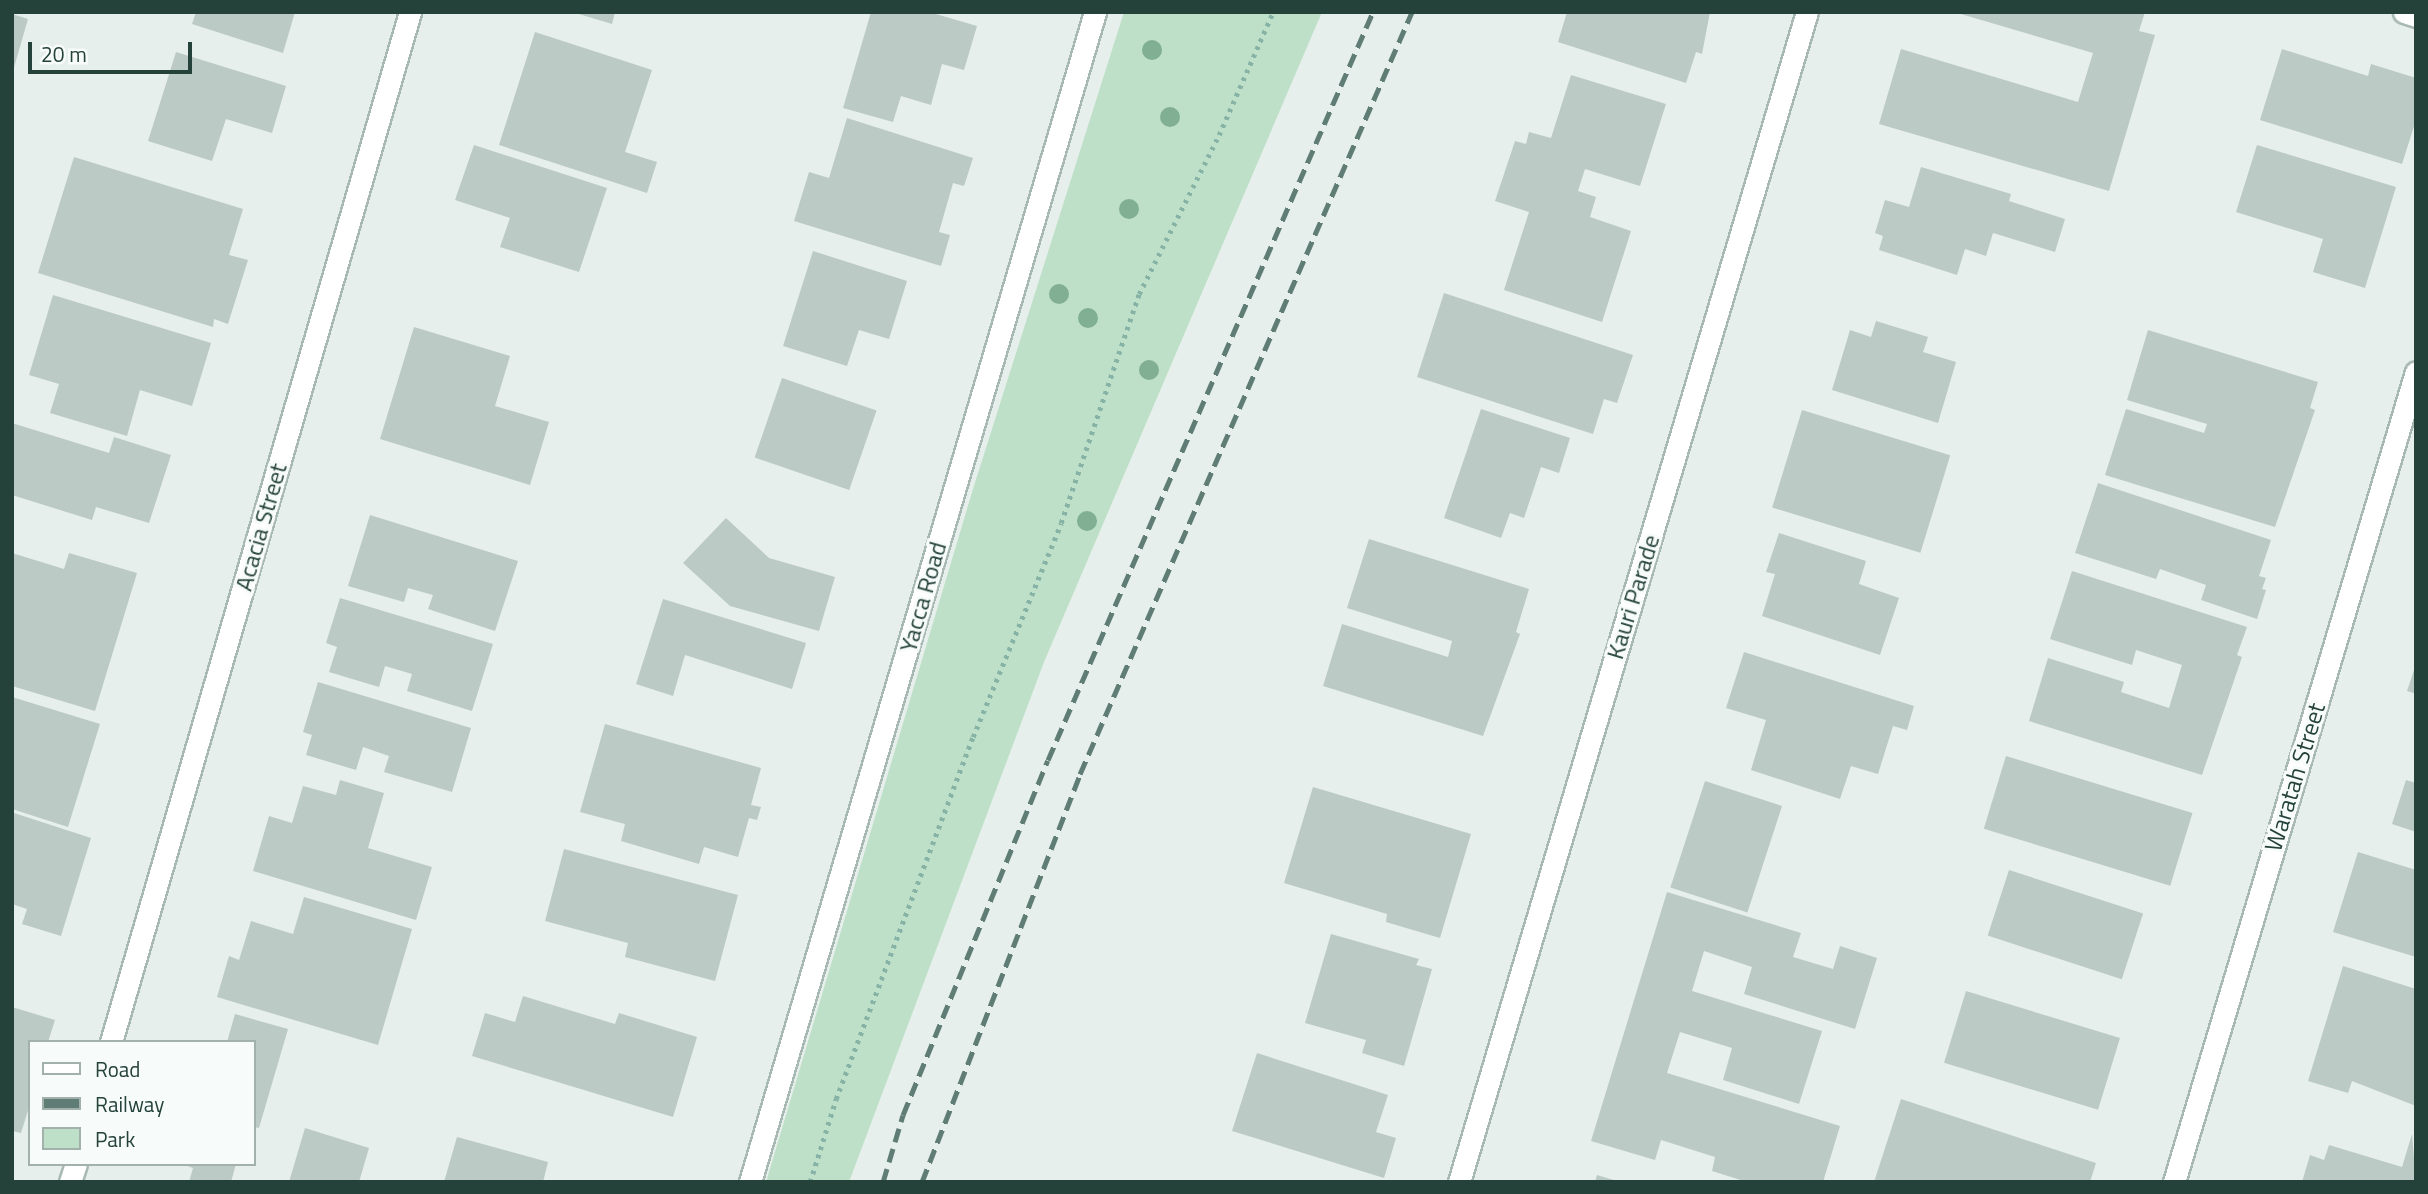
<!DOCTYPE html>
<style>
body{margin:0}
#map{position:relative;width:2428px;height:1194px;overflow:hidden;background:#e6efeb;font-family:"Titillium Web",sans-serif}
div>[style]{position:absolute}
.green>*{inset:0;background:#bfe0c8}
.building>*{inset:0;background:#bbcac4;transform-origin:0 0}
.path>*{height:4.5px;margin-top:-2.25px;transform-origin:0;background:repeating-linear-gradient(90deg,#86b3a5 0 3.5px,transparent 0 8.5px)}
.roads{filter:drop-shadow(2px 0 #a8b8b2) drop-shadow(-2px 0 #a8b8b2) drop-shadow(0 2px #a8b8b2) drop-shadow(0 -2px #a8b8b2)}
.minor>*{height:21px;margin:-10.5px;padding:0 10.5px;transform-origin:10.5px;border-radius:10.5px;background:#fff}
.rail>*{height:5px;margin-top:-2.5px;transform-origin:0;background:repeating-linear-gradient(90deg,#5f7d75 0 14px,transparent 0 21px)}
.trees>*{width:20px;height:20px;margin:-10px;border-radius:50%;background:#80af93}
span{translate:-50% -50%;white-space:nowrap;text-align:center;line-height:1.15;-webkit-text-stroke:6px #f7fbf9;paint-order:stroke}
.street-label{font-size:24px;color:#24423a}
.frame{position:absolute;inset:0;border:14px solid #24423a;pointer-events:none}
.legend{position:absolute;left:28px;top:1040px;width:228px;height:126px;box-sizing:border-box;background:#f7fbf9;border:2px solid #a3b1ad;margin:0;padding:9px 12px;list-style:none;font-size:21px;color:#24423a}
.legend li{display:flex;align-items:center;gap:14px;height:35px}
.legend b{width:35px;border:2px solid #a3b1ad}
.scale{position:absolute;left:28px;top:42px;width:164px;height:32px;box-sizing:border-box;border:4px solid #24423a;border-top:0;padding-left:9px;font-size:21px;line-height:24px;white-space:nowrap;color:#24423a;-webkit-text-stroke:5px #f7fbf9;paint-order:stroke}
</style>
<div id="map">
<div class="green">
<i style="clip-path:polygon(1124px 12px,1322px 12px,1044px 662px,849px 1182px,766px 1182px,973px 489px)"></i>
</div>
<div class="building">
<i style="clip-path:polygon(196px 12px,295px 12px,283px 53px,192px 24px)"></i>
<i style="clip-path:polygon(572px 12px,615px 12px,612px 24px)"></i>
<i style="clip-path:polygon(871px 12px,929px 12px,977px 26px,964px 70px,942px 64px,931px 105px,901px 96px,893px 122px,843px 108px)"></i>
<i style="clip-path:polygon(1567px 12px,1590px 14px,1710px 12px,1702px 54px,1696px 52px,1686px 83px,1558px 42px)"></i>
<i style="clip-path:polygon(1954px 12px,2145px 12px,2139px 31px,2155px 35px,2109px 191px,1879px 124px,1901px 49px,2078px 102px,2093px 53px)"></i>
<i style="clip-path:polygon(12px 14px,28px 19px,13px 71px,12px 70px)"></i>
<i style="clip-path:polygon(535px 32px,652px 70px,625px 152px,657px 162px,647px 193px,499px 145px)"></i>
<i style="clip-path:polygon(2282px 49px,2368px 76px,2371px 64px,2416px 78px,2416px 120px,2402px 164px,2260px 120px)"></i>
<i style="clip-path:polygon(176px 52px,286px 86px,272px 133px,226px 119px,212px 161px,148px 141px)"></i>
<i style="clip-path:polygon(1571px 75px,1666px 104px,1640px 186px,1585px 169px,1578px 191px,1596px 197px,1590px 217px,1631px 231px,1602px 322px,1504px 290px,1529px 212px,1495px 201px,1515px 141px,1526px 144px,1529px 132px,1551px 138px)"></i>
<i style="clip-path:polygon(847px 118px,973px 158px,964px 186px,953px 183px,939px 232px,950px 235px,941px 266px,794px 221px,809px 172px,829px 178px)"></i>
<i style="clip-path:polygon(474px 145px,607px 188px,579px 272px,500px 247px,510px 218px,455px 200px)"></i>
<i style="clip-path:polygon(2257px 145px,2396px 187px,2365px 288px,2313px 272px,2323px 239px,2236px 212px)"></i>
<i style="clip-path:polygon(74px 157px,243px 209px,229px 255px,248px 260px,228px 324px,214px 319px,213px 327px,38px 273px)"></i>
<i style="clip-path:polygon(1921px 167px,2011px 194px,2009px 201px,2065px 219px,2055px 252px,1993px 233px,1986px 256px,1965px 249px,1957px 275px,1879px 250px,1883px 236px,1875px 233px,1885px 200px,1909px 207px)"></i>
<i style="clip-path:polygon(813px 251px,907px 281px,889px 339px,859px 330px,847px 366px,783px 346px)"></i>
<i style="clip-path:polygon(1444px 293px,1633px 355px,1617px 403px,1604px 399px,1593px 434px,1417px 377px)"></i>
<i style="clip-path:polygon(53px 295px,211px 343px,192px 406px,140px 390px,127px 436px,50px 413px,59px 384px,29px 375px)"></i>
<i style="clip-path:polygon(1876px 321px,1928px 337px,1923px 352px,1956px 362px,1938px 423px,1832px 390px,1850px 330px,1871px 337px)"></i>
<i style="clip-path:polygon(414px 327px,510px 356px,495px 406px,549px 422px,530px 485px,380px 439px)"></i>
<i style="clip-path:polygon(2148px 330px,2318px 382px,2310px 408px,2315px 410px,2275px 527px,2105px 475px,2126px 409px,2204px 433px,2207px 424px,2127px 400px)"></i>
<i style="left:782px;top:378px;width:100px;height:84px;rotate:19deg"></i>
<i style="clip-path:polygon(1481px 409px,1570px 438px,1559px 473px,1541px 467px,1524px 518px,1510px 513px,1501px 538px,1444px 518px)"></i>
<i style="left:1802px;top:410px;width:155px;height:102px;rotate:17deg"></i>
<i style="clip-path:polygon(12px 423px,109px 453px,114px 437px,171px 455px,149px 523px,96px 507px,92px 520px,12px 495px)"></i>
<i style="clip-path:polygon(2098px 483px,2271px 540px,2259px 576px,2266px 578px,2262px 589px,2266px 590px,2257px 619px,2201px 600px,2206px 585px,2160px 569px,2156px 579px,2075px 553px)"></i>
<i style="clip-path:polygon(370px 515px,518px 561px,495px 631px,428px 609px,433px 595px,408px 588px,404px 602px,348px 586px)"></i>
<i style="clip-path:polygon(726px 518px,769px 558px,835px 577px,819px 631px,730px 606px,683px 563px)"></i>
<i style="clip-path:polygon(1779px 533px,1866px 561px,1859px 584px,1899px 598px,1880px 655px,1762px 616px,1775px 574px,1766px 572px)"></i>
<i style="clip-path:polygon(1369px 539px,1529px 589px,1516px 632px,1520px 634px,1483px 736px,1323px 686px,1342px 624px,1448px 657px,1452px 641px,1347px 608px)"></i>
<i style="clip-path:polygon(12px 553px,64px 569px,69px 553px,137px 573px,95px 711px,12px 686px)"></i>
<i style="clip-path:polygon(2072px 571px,2247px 627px,2237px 655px,2242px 657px,2202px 775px,2029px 721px,2048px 658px,2124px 682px,2121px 692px,2169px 708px,2182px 665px,2136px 650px,2132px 665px,2050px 639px)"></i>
<i style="clip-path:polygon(340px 598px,493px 644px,472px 711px,407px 691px,412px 674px,385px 666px,379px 687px,329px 672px,337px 647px,326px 643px)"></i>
<i style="clip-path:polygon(663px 599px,806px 643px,792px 689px,685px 655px,673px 696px,636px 684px)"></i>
<i style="clip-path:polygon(1744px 652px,1914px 706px,1907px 730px,1893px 726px,1878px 774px,1851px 766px,1840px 799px,1751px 770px,1766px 720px,1726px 708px)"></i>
<i style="clip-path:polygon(2415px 667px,2416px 667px,2416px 694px,2407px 691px)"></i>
<i style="clip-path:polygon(318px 682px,471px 728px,452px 792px,384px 772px,389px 756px,363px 747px,356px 770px,306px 755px,312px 735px,303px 732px)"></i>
<i style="clip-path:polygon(12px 697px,100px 724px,68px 827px,12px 809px)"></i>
<i style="clip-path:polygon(605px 724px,761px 768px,751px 805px,761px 807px,757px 820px,749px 818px,738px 857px,704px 847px,699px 864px,621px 841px,625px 824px,580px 812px)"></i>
<i style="left:2006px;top:756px;width:195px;height:76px;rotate:17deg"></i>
<i style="clip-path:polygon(340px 780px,384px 793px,368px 848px,432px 867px,416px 920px,253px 871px,269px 816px,292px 823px,303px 786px,336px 795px)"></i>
<i style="clip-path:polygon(2406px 780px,2416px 783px,2416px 832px,2392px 824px)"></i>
<i style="left:1705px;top:781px;width:81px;height:112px;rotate:18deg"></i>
<i style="clip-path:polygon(1313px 787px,1471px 834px,1440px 938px,1386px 922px,1387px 914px,1284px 883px)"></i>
<i style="clip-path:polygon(14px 813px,91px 838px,61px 936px,22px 924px,27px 909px,12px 904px)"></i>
<i style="clip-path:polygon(564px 849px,738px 895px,715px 981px,625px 957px,628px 943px,545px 921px)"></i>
<i style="clip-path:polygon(2358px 852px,2416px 870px,2416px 957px,2333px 932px)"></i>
<i style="left:2009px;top:870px;width:141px;height:69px;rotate:18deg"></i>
<i style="clip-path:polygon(1667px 892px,1801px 933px,1793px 957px,1833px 969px,1840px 946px,1877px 958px,1855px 1029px,1744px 994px,1752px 967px,1704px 951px,1692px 991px,1822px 1031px,1799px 1104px,1723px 1080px,1732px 1048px,1680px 1032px,1667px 1073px,1840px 1126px,1823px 1182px,1747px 1182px,1712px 1171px,1715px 1157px,1661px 1140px,1655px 1160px,1591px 1141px)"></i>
<i style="clip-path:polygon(304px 897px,412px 929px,378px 1045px,217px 997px,229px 956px,239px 960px,251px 921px,293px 934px)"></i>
<i style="clip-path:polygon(1331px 934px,1419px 959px,1416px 965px,1432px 969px,1404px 1066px,1362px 1053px,1366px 1040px,1305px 1023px)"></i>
<i style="clip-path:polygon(2343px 966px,2416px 989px,2416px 1106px,2352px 1081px,2348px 1093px,2308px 1081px)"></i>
<i style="left:1966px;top:991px;width:161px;height:75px;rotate:17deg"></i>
<i style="clip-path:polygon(523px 996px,615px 1024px,619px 1013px,697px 1037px,673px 1117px,472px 1056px,485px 1013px,515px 1022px)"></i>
<i style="clip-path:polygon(12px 1007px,55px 1020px,48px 1042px,30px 1042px,30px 1104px,21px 1133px,12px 1131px)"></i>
<i style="clip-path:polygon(235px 1014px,288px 1029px,259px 1128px,254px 1127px,254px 1042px,227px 1042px)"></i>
<i style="clip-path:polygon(1257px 1053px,1388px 1095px,1376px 1132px,1396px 1138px,1384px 1178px,1232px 1131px)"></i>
<i style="clip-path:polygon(1901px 1099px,2096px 1163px,2090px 1182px,1874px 1182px)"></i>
<i style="clip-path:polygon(305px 1128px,369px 1148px,359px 1182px,289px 1182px)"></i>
<i style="clip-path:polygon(2412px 1134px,2416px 1182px,2302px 1182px,2310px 1155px,2324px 1160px,2329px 1145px,2402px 1167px)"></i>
<i style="clip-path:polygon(457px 1137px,548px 1162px,543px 1182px,444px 1182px)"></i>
<i style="clip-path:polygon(236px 1164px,231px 1182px,189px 1182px,193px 1168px,184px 1165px)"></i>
<i style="clip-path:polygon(1597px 1175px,1617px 1181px,1617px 1182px,1595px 1182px)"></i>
</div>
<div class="path">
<i style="left:810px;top:1182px;width:87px;rotate:-72.6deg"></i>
<i style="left:836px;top:1099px;width:387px;rotate:-69.3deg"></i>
<i style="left:973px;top:737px;width:231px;rotate:-67.6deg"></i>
<i style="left:1061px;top:523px;width:242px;rotate:-71.2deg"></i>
<i style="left:1139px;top:294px;width:178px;rotate:-63.3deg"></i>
<i style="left:1219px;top:135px;width:134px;rotate:-66.3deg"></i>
</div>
<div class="roads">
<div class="minor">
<i style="left:2404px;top:12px;width:13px;rotate:18deg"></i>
<i style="left:111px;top:1042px;width:1073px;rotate:-73.81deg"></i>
<i style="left:70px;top:1182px;width:19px;rotate:-72deg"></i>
<i style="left:750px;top:1182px;width:1220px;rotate:-73.57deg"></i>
<i style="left:1459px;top:1182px;width:1221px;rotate:-73.44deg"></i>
<i style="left:2174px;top:1182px;width:845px;rotate:-73.37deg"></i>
</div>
</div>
<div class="rail">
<i style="left:883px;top:1182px;width:70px;rotate:-73.4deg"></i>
<i style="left:903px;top:1115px;width:383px;rotate:-67.8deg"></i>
<i style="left:1048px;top:760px;width:816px;rotate:-66.52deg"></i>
<i style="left:922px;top:1182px;width:438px;rotate:-68.8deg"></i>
<i style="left:1080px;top:774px;width:831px;rotate:-66.46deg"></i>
</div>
<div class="trees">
<i style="left:1152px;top:50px"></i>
<i style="left:1170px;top:117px"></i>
<i style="left:1129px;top:209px"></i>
<i style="left:1059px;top:294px"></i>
<i style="left:1088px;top:318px"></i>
<i style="left:1149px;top:370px"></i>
<i style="left:1087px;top:521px"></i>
</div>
<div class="street-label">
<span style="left:261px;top:527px;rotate:-74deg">Acacia Street</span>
<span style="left:923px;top:597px;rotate:-74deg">Yacca Road</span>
<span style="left:1633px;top:597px;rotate:-73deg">Kauri Parade</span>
<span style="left:2295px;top:777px;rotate:-73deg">Waratah Street</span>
</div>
<div class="frame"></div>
<ul class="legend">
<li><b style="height:9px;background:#fff"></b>Road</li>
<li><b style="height:9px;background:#5f7d75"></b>Railway</li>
<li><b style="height:19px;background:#bfe0c8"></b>Park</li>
</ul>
<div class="scale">20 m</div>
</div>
